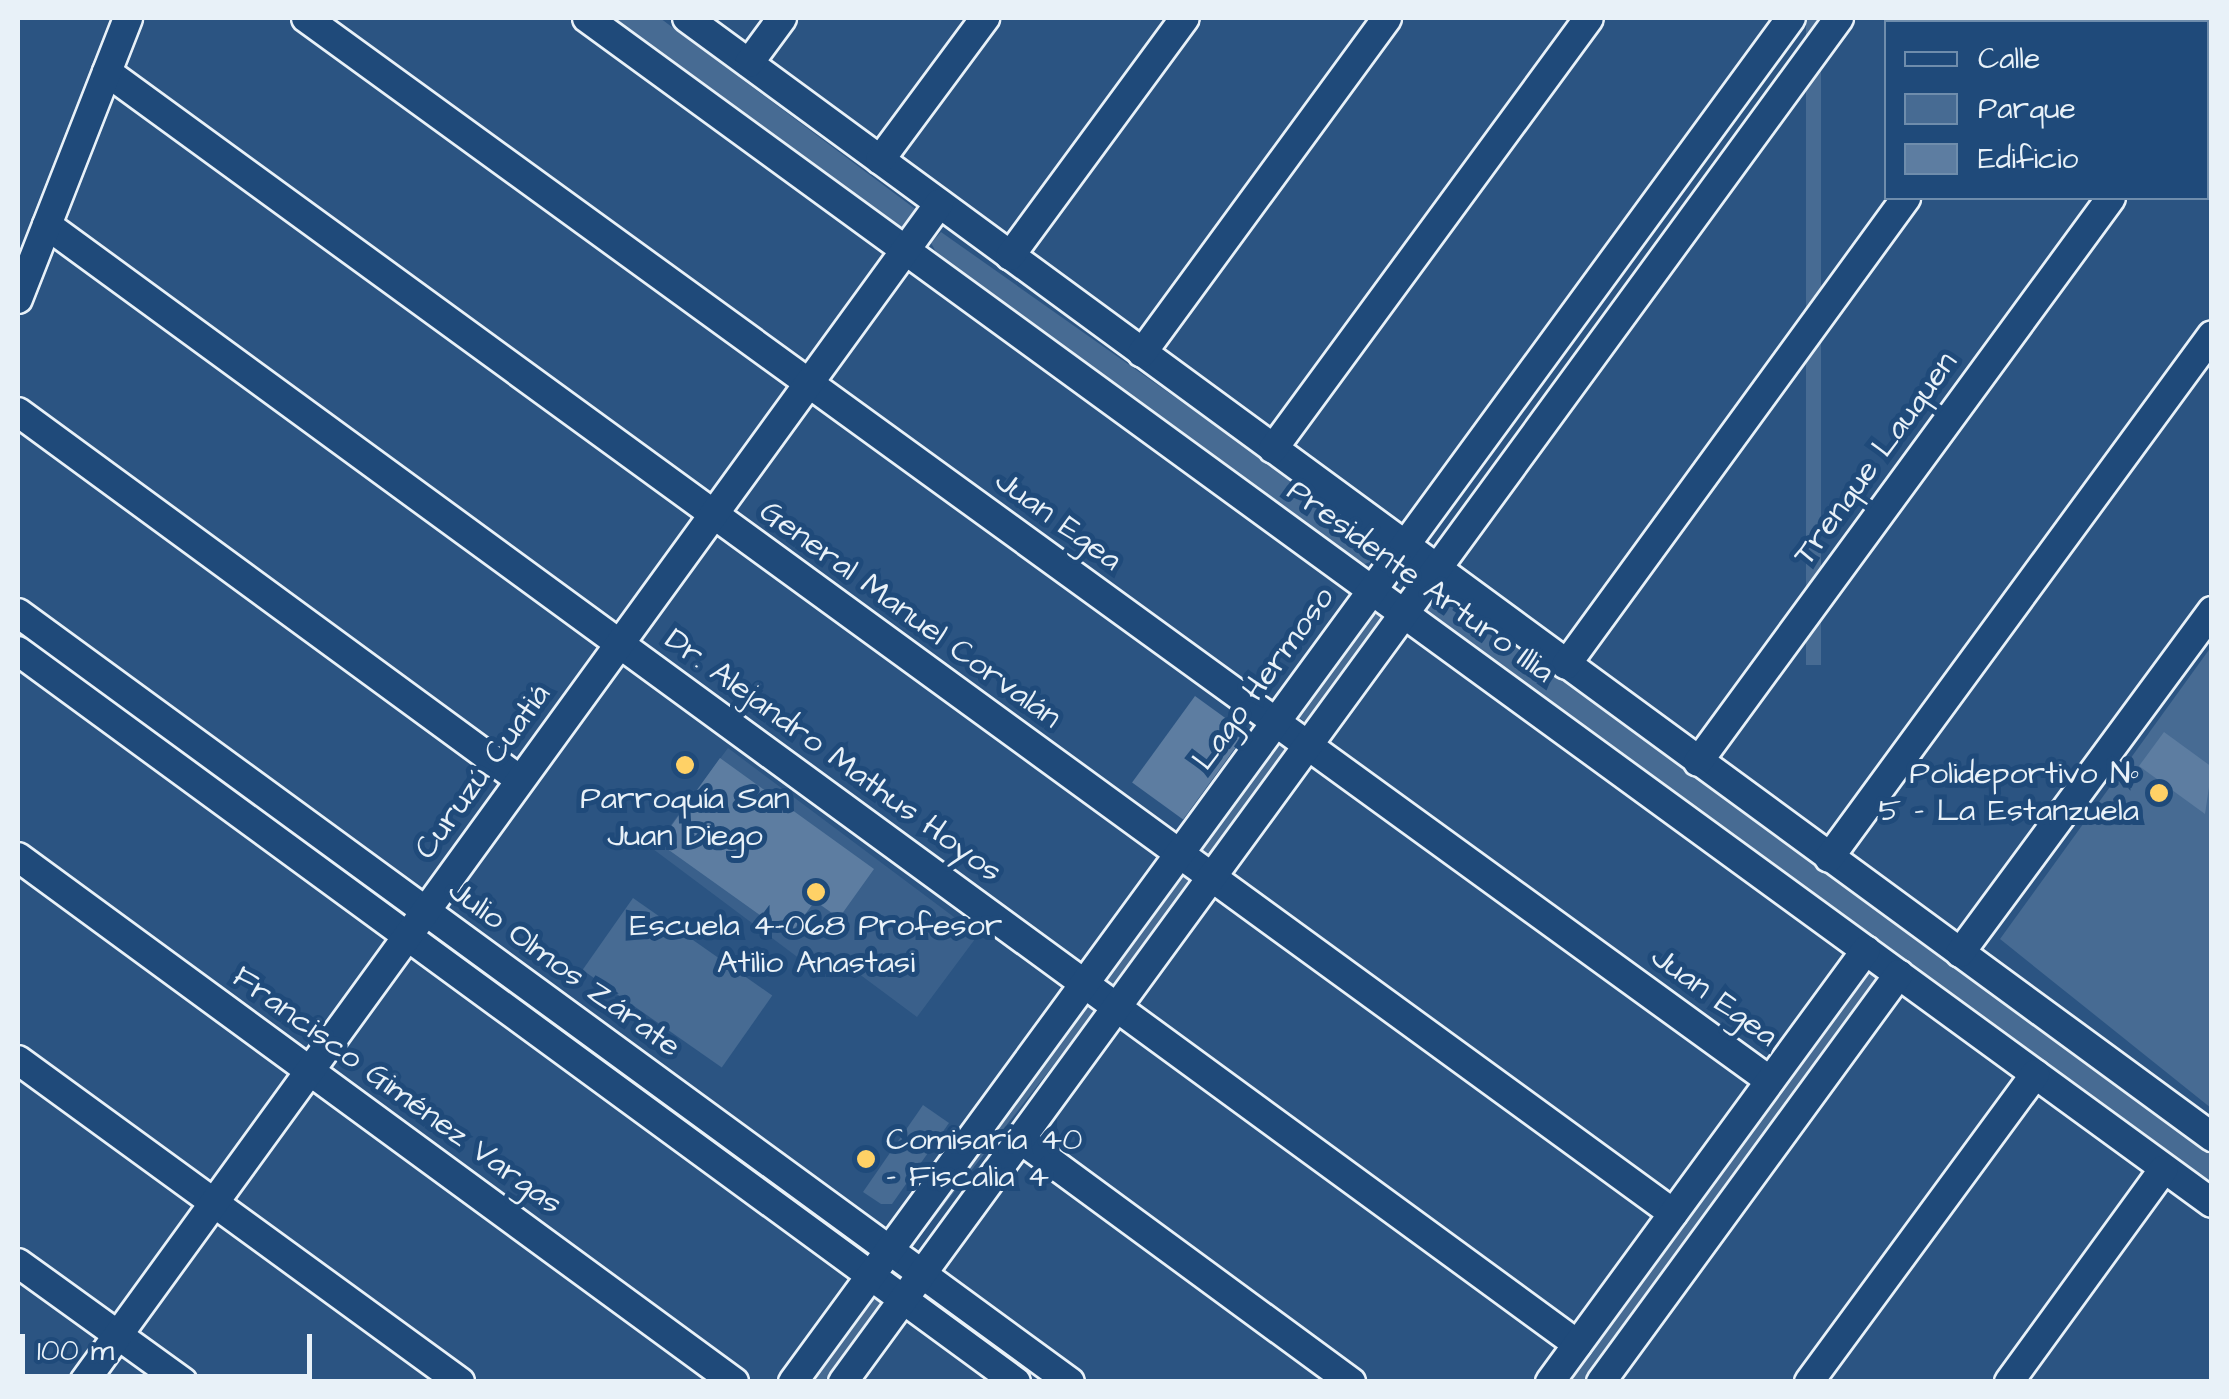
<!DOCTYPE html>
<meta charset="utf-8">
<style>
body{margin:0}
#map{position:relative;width:2229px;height:1399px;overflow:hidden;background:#2b5482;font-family:"Architects Daughter",sans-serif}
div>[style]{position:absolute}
.built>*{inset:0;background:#3a608b}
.green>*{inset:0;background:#476b93;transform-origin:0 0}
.building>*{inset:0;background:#5d7da1;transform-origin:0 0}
.roads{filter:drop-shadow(2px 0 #e8f1f8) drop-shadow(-2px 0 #e8f1f8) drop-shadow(0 2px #e8f1f8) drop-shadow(0 -2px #e8f1f8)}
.minor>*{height:28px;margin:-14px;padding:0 14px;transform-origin:14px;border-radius:14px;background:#1f4a7a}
.dots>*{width:28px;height:28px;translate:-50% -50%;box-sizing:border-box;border:5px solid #1f4a7a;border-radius:50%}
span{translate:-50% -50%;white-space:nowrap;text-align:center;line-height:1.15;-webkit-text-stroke:10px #1f4a7a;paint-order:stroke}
.street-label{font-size:32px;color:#e8f1f8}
.poi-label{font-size:32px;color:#e8f1f8}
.right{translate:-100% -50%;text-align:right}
.left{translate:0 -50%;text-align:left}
.frame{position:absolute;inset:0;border:20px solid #e8f1f8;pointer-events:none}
.legend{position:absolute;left:1884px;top:20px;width:325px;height:180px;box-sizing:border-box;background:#1f4a7a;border:2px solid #6f8dac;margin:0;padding:12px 18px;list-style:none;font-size:30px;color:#e8f1f8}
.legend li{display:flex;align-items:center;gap:20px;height:50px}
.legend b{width:50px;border:2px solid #6f8dac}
.scale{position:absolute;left:20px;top:1334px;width:292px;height:45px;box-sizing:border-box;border:5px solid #e8f1f8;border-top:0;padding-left:12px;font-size:30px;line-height:35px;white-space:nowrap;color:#e8f1f8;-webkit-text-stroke:8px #1f4a7a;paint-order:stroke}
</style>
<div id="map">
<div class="built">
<i style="clip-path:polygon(728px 748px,978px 935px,917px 1017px,839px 959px,824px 977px,653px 849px)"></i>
</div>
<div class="green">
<i style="clip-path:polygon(604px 18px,660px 18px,918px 211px,902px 231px)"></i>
<i style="left:1806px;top:18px;width:15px;height:647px"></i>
<i style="clip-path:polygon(941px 232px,1379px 541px,1381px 558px,1362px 565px,941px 261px,931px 243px)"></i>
<i style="clip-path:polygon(1445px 589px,2211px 1150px,2211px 1191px,1426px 613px,1433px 591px)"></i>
<i style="left:1372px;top:611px;width:12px;height:129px;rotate:35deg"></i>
<i style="clip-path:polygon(18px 623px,405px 909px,404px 913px,18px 639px)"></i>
<i style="clip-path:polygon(2211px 647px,2211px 1108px,2000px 939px)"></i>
<i style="left:1277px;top:743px;width:12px;height:130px;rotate:35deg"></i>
<i style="left:1184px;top:873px;width:10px;height:133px;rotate:37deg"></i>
<i style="left:633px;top:898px;width:170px;height:88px;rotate:35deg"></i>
<i style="left:433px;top:930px;width:545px;height:9px;rotate:36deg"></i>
<i style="left:1868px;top:966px;width:14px;height:514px;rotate:36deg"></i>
<i style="left:1088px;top:1003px;width:11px;height:293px;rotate:38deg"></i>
<i style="clip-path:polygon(923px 1105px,949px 1123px,892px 1204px,881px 1204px,863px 1192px)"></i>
<i style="clip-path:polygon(873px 1297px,882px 1303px,825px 1381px,810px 1382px)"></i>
</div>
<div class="building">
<i style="left:1195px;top:696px;width:63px;height:107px;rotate:36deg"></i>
<i style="clip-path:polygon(2164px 732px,2212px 767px,2205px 814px,2139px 766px)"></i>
<i style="clip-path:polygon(720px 758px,874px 869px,839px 918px,815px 901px,789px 936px,659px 843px)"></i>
</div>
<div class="roads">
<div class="minor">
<i style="left:306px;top:18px;width:1809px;rotate:35.98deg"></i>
<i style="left:587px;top:18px;width:2011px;rotate:36.1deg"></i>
<i style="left:687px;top:18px;width:1892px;rotate:36.27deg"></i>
<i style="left:2034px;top:22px;width:5px;rotate:-53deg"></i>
<i style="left:749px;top:63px;width:56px;rotate:-53.7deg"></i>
<i style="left:2206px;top:67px;width:8px;rotate:-45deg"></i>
<i style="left:107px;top:72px;width:1938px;rotate:36.08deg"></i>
<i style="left:880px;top:160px;width:177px;rotate:-53.5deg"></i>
<i style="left:47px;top:225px;width:1896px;rotate:36.18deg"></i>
<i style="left:1010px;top:256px;width:295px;rotate:-53.7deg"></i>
<i style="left:18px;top:299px;width:302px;rotate:-68.6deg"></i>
<i style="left:1142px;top:353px;width:415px;rotate:-53.8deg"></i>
<i style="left:18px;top:412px;width:622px;rotate:36.24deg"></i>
<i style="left:1273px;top:449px;width:534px;rotate:-53.75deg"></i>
<i style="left:18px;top:613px;width:1303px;rotate:36.17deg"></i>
<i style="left:18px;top:651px;width:1237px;rotate:36.22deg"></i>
<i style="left:1566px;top:665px;width:578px;rotate:-53.94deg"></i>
<i style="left:1698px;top:762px;width:699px;rotate:-53.79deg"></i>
<i style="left:18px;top:857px;width:888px;rotate:36.25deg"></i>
<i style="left:1829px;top:858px;width:648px;rotate:-53.78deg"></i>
<i style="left:1960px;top:953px;width:425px;rotate:-53.6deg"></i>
<i style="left:18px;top:1060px;width:547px;rotate:36.07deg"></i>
<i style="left:1020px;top:1139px;width:411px;rotate:36.3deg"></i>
<i style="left:18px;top:1263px;width:203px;rotate:35.8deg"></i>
<i style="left:84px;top:1382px;width:1456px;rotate:-54.03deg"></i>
<i style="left:793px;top:1382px;width:1690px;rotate:-53.81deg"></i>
<i style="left:843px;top:1382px;width:1689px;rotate:-53.86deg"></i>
<i style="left:1550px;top:1382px;width:535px;rotate:-53.82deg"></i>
<i style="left:1601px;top:1382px;width:505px;rotate:-53.86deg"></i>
<i style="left:1809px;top:1382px;width:382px;rotate:-53.7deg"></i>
<i style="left:2009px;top:1382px;width:263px;rotate:-54deg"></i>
</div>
</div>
<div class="dots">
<i style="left:685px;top:765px;background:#ffd166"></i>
<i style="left:2159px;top:793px;background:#ffd166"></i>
<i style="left:816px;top:892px;background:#ffd166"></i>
<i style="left:866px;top:1159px;background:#ffd166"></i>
</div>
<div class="street-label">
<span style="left:1876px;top:459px;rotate:-54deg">Trenque Lauquen</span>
<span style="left:1058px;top:521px;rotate:36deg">Juan Egea</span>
<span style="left:1420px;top:582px;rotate:36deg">Presidente Arturo Illia</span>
<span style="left:910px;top:615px;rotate:36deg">General Manuel Corvalán</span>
<span style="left:1264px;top:679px;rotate:-54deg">Lago Hermoso</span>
<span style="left:833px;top:756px;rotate:36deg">Dr. Alejandro Mathus Hoyos</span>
<span style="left:483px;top:772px;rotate:-54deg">Curuzú Cuatiá</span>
<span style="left:564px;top:969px;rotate:36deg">Julio Olmos Zárate</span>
<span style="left:1714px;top:997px;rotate:36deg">Juan Egea</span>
<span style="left:397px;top:1091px;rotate:36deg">Francisco Giménez Vargas</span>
</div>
<div class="poi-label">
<span class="right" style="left:2139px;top:793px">Polideportivo Nº<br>5 - La Estanzuela</span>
<span style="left:685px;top:818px">Parroquía San<br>Juan Diego</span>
<span style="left:816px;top:945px">Escuela 4-068 Profesor<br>Atilio Anastasi</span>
<span class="left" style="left:886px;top:1159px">Comisaría 40<br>- Fiscalia 4</span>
</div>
<div class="frame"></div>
<ul class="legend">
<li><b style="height:12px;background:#1f4a7a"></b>Calle</li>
<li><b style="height:28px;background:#476b93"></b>Parque</li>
<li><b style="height:28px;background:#5d7da1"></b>Edificio</li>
</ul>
<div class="scale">100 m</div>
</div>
